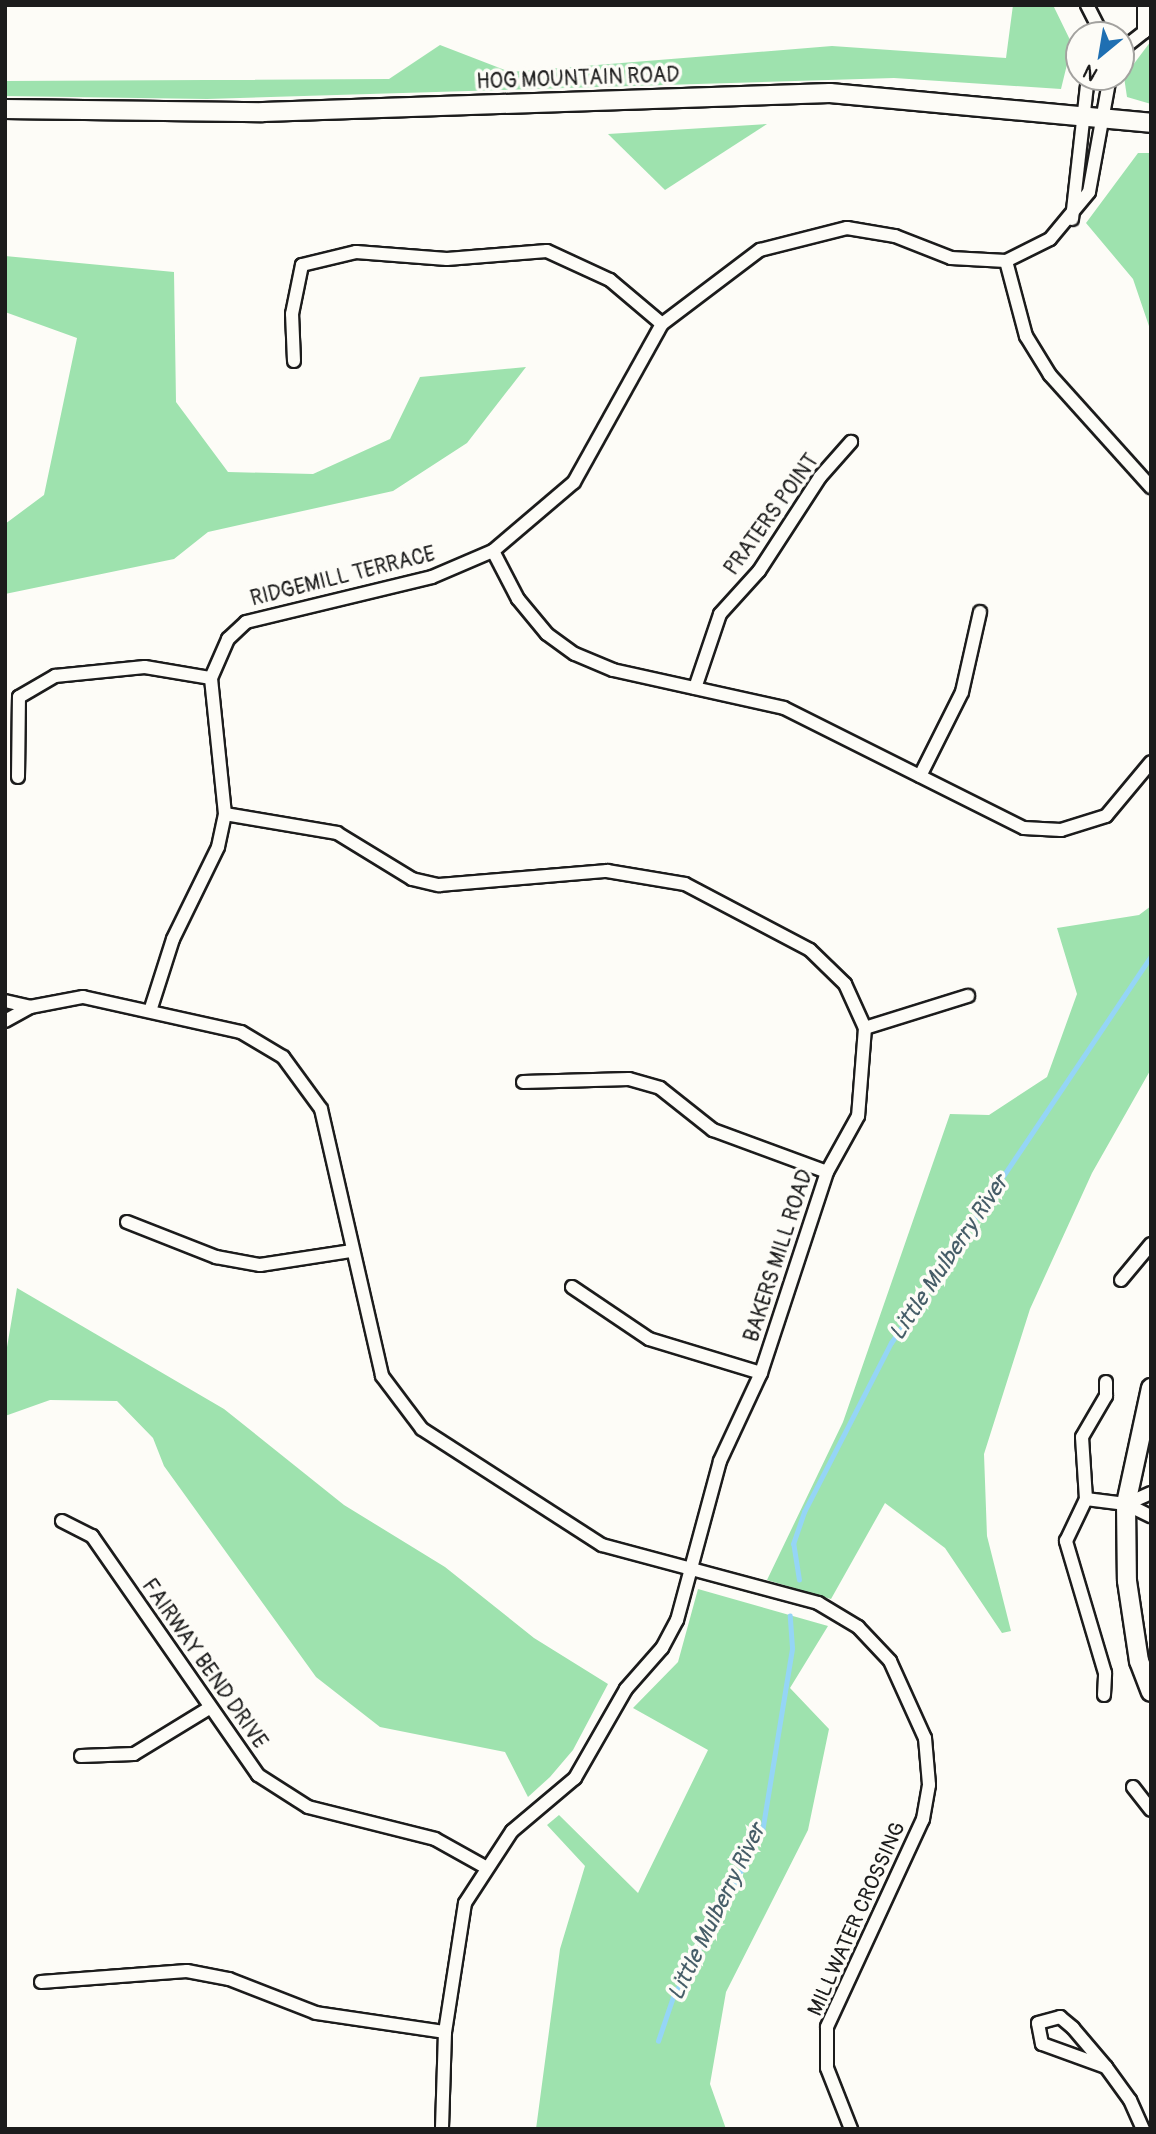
<!DOCTYPE html>
<style>
body{margin:0}
#map{position:relative;width:1156px;height:2134px;overflow:hidden;background:#fdfcf7;font-family:Pangolin,sans-serif}
div>[style]{position:absolute}
.green>*{inset:0;background:#9ee2ae}
.stream>*{height:4.5px;margin:-2.25px;padding:0 2.25px;transform-origin:2.25px;border-radius:2.25px;background:#95d5f6}
.roads{filter:drop-shadow(2px 0 #1c1c1c) drop-shadow(-2px 0 #1c1c1c) drop-shadow(0 2px #1c1c1c) drop-shadow(0 -2px #1c1c1c)}
.street>*{height:12px;margin:-6px;padding:0 6px;transform-origin:6px;border-radius:6px;background:#fdfcf7}
.secondary>*{height:18px;margin:-9px;padding:0 9px;transform-origin:9px;border-radius:9px;background:#fdfcf7}
span{translate:-50% -50%;white-space:nowrap;text-align:center;line-height:1.15;-webkit-text-stroke:7px #fdfcf7;paint-order:stroke}
.street-label{font-size:21px;color:#1c1c1c}
.water-label{font-size:23px;color:#465d68;font-style:italic}
.frame{position:absolute;inset:0;border:7px solid #1c1c1c;pointer-events:none}
.north{position:absolute;left:1065px;top:21px;width:70px;height:70px;box-sizing:border-box;background:#fdfcf7;border:2px solid #a3a29f;border-radius:50%;rotate:210deg;font-size:19px;font-weight:700;line-height:28px;text-align:center;color:#1c1c1c}
.north::after{content:'';display:block;margin:auto;width:24px;height:32px;background:#1f6fb2;clip-path:polygon(50% 0,100% 100%,50% 72%,0 100%)}
</style>
<div id="map">
<div class="green">
<i style="clip-path:polygon(1013px 5px,1053px 5px,1072px 44px,1061px 89px,894px 78px,207px 99px,5px 96px,5px 81px,389px 79px,440px 45px,510px 72px,832px 46px,1006px 58px)"></i>
<i style="clip-path:polygon(1151px 41px,1151px 104px,1127px 97px,1124px 77px)"></i>
<i style="clip-path:polygon(767px 124px,665px 190px,608px 134px)"></i>
<i style="clip-path:polygon(1138px 153px,1151px 153px,1151px 332px,1133px 279px,1086px 223px)"></i>
<i style="clip-path:polygon(5px 256px,174px 272px,176px 402px,228px 472px,313px 474px,390px 439px,420px 377px,526px 367px,467px 443px,393px 491px,208px 532px,174px 559px,5px 594px,5px 524px,44px 495px,77px 338px,5px 312px)"></i>
<i style="clip-path:polygon(1151px 906px,1151px 1069px,1092px 1173px,1030px 1309px,984px 1454px,987px 1536px,1011px 1631px,1002px 1633px,945px 1548px,885px 1503px,831px 1599px,767px 1580px,843px 1422px,950px 1114px,989px 1115px,1047px 1077px,1077px 994px,1057px 928px,1139px 915px)"></i>
<i style="clip-path:polygon(17px 1288px,224px 1409px,344px 1505px,445px 1567px,534px 1638px,608px 1684px,573px 1750px,550px 1777px,528px 1797px,505px 1752px,380px 1727px,316px 1677px,164px 1466px,153px 1438px,117px 1401px,50px 1400px,5px 1416px,5px 1359px)"></i>
<i style="clip-path:polygon(698px 1589px,828px 1626px,790px 1688px,829px 1729px,808px 1830px,726px 1992px,710px 2084px,726px 2129px,536px 2129px,560px 1949px,585px 1866px,547px 1825px,559px 1815px,638px 1893px,708px 1750px,633px 1708px,678px 1662px)"></i>
</div>
<div class="stream">
<i style="left:799px;top:1580px;width:36px;rotate:-99deg"></i>
<i style="left:793px;top:1544px;width:34px;rotate:-71deg"></i>
<i style="left:804px;top:1512px;width:190px;rotate:-62.8deg"></i>
<i style="left:891px;top:1343px;width:466px;rotate:-56.1deg"></i>
<i style="left:658px;top:2041px;width:46px;rotate:-71.2deg"></i>
<i style="left:673px;top:1997px;width:187px;rotate:-61.7deg"></i>
<i style="left:762px;top:1832px;width:186px;rotate:-80.7deg"></i>
<i style="left:792px;top:1648px;width:32px;rotate:-94deg"></i>
</div>
<div class="roads">
<div class="street">
<i style="left:1087px;top:5px;width:34px;rotate:63deg"></i>
<i style="left:1121px;top:50px;width:29px;rotate:-38deg"></i>
<i style="left:1144px;top:32px;width:27px;rotate:-90deg"></i>
<i style="left:1072px;top:219px;width:143px;rotate:-83.6deg"></i>
<i style="left:1006px;top:261px;width:78px;rotate:75.1deg"></i>
<i style="left:1026px;top:336px;width:46px;rotate:58.4deg"></i>
<i style="left:1050px;top:375px;width:151px;rotate:48deg"></i>
<i style="left:294px;top:361px;width:47px;rotate:-92.4deg"></i>
<i style="left:292px;top:314px;width:50px;rotate:-78.5deg"></i>
<i style="left:302px;top:265px;width:56px;rotate:-13.5deg"></i>
<i style="left:356px;top:252px;width:91px;rotate:4.4deg"></i>
<i style="left:447px;top:259px;width:100px;rotate:-4.6deg"></i>
<i style="left:547px;top:251px;width:69px;rotate:24.7deg"></i>
<i style="left:610px;top:280px;width:68px;rotate:40.2deg"></i>
<i style="left:493px;top:551px;width:54px;rotate:62.5deg"></i>
<i style="left:518px;top:599px;width:45px;rotate:50.4deg"></i>
<i style="left:547px;top:634px;width:34px;rotate:36deg"></i>
<i style="left:575px;top:654px;width:41px;rotate:22.8deg"></i>
<i style="left:613px;top:670px;width:175px;rotate:12.5deg"></i>
<i style="left:784px;top:708px;width:268px;rotate:26.6deg"></i>
<i style="left:1024px;top:828px;width:37px;rotate:3deg"></i>
<i style="left:1061px;top:830px;width:47px;rotate:-17.3deg"></i>
<i style="left:1106px;top:816px;width:70px;rotate:-50.2deg"></i>
<i style="left:695px;top:688px;width:78px;rotate:-71.3deg"></i>
<i style="left:720px;top:614px;width:58px;rotate:-47.8deg"></i>
<i style="left:759px;top:571px;width:112px;rotate:-57deg"></i>
<i style="left:820px;top:477px;width:47px;rotate:-48.5deg"></i>
<i style="left:920px;top:776px;width:94px;rotate:-63.4deg"></i>
<i style="left:962px;top:692px;width:82px;rotate:-77.3deg"></i>
<i style="left:18px;top:777px;width:80px;rotate:-89.3deg"></i>
<i style="left:19px;top:697px;width:42px;rotate:-30.3deg"></i>
<i style="left:55px;top:676px;width:90px;rotate:-5.7deg"></i>
<i style="left:145px;top:667px;width:67px;rotate:9.5deg"></i>
<i style="left:225px;top:814px;width:114px;rotate:9.6deg"></i>
<i style="left:337px;top:833px;width:88px;rotate:31.5deg"></i>
<i style="left:412px;top:879px;width:28px;rotate:13deg"></i>
<i style="left:439px;top:885px;width:169px;rotate:-4.8deg"></i>
<i style="left:607px;top:871px;width:79px;rotate:9.5deg"></i>
<i style="left:685px;top:884px;width:141px;rotate:27.8deg"></i>
<i style="left:810px;top:950px;width:49px;rotate:44.2deg"></i>
<i style="left:845px;top:984px;width:48px;rotate:65.6deg"></i>
<i style="left:865px;top:1028px;width:88px;rotate:94.5deg"></i>
<i style="left:858px;top:1116px;width:64px;rotate:119deg"></i>
<i style="left:827px;top:1172px;width:212px;rotate:108.2deg"></i>
<i style="left:761px;top:1373px;width:97px;rotate:115deg"></i>
<i style="left:720px;top:1461px;width:165px;rotate:105.1deg"></i>
<i style="left:677px;top:1620px;width:32px;rotate:118deg"></i>
<i style="left:662px;top:1648px;width:55px;rotate:131.3deg"></i>
<i style="left:626px;top:1689px;width:103px;rotate:119.8deg"></i>
<i style="left:575px;top:1778px;width:82px;rotate:139.9deg"></i>
<i style="left:512px;top:1831px;width:86px;rotate:123.1deg"></i>
<i style="left:465px;top:1903px;width:131px;rotate:98.8deg"></i>
<i style="left:445px;top:2032px;width:97px;rotate:91.8deg"></i>
<i style="left:5px;top:1001px;width:26px;rotate:13deg"></i>
<i style="left:151px;top:1008px;width:72px;rotate:-72.3deg"></i>
<i style="left:173px;top:939px;width:102px;rotate:-63.9deg"></i>
<i style="left:218px;top:847px;width:34px;rotate:-78deg"></i>
<i style="left:225px;top:814px;width:137px;rotate:-95.9deg"></i>
<i style="left:211px;top:678px;width:43px;rotate:-66.4deg"></i>
<i style="left:228px;top:639px;width:25px;rotate:-43deg"></i>
<i style="left:246px;top:622px;width:191px;rotate:-13.6deg"></i>
<i style="left:432px;top:577px;width:66px;rotate:-23.1deg"></i>
<i style="left:493px;top:551px;width:106px;rotate:-40.4deg"></i>
<i style="left:574px;top:482px;width:181px;rotate:-60.9deg"></i>
<i style="left:662px;top:324px;width:123px;rotate:-37.1deg"></i>
<i style="left:760px;top:250px;width:90px;rotate:-14.2deg"></i>
<i style="left:847px;top:228px;width:49px;rotate:9.5deg"></i>
<i style="left:895px;top:236px;width:60px;rotate:21.4deg"></i>
<i style="left:951px;top:258px;width:55px;rotate:3.1deg"></i>
<i style="left:1006px;top:261px;width:49px;rotate:-26.6deg"></i>
<i style="left:1050px;top:239px;width:61px;rotate:-50.3deg"></i>
<i style="left:1089px;top:192px;width:117px;rotate:-79.7deg"></i>
<i style="left:5px;top:1021px;width:29px;rotate:-29deg"></i>
<i style="left:30px;top:1007px;width:54px;rotate:-10.7deg"></i>
<i style="left:83px;top:997px;width:162px;rotate:12.5deg"></i>
<i style="left:241px;top:1032px;width:49px;rotate:30.8deg"></i>
<i style="left:283px;top:1057px;width:64px;rotate:53.8deg"></i>
<i style="left:321px;top:1109px;width:274px;rotate:77.1deg"></i>
<i style="left:382px;top:1376px;width:66px;rotate:53deg"></i>
<i style="left:422px;top:1429px;width:214px;rotate:32.8deg"></i>
<i style="left:602px;top:1545px;width:224px;rotate:15deg"></i>
<i style="left:818px;top:1603px;width:47px;rotate:31deg"></i>
<i style="left:858px;top:1627px;width:47px;rotate:46.7deg"></i>
<i style="left:890px;top:1661px;width:85px;rotate:65.6deg"></i>
<i style="left:925px;top:1738px;width:47px;rotate:85.1deg"></i>
<i style="left:929px;top:1785px;width:35px;rotate:100deg"></i>
<i style="left:923px;top:1819px;width:229px;rotate:114.8deg"></i>
<i style="left:827px;top:2027px;width:41px;rotate:90deg"></i>
<i style="left:827px;top:2068px;width:66px;rotate:68.5deg"></i>
<i style="left:865px;top:1028px;width:108px;rotate:-17.3deg"></i>
<i style="left:523px;top:1082px;width:106px;rotate:-1.6deg"></i>
<i style="left:629px;top:1079px;width:32px;rotate:16deg"></i>
<i style="left:660px;top:1088px;width:68px;rotate:38.4deg"></i>
<i style="left:713px;top:1130px;width:121px;rotate:20.2deg"></i>
<i style="left:127px;top:1222px;width:96px;rotate:21.5deg"></i>
<i style="left:216px;top:1257px;width:45px;rotate:10.3deg"></i>
<i style="left:260px;top:1265px;width:93px;rotate:-8.7deg"></i>
<i style="left:1121px;top:1280px;width:47px;rotate:-50.2deg"></i>
<i style="left:572px;top:1287px;width:93px;rotate:34deg"></i>
<i style="left:649px;top:1339px;width:117px;rotate:16.9deg"></i>
<i style="left:1151px;top:1493px;width:27px;rotate:156deg"></i>
<i style="left:1126px;top:1504px;width:28px;rotate:26deg"></i>
<i style="left:1086px;top:1499px;width:40px;rotate:7.1deg"></i>
<i style="left:62px;top:1521px;width:34px;rotate:27deg"></i>
<i style="left:92px;top:1536px;width:291px;rotate:55.2deg"></i>
<i style="left:258px;top:1775px;width:59px;rotate:32.6deg"></i>
<i style="left:308px;top:1807px;width:131px;rotate:14.1deg"></i>
<i style="left:435px;top:1839px;width:57px;rotate:29.2deg"></i>
<i style="left:1104px;top:1695px;width:22px;rotate:-87deg"></i>
<i style="left:1105px;top:1673px;width:138px;rotate:-106.5deg"></i>
<i style="left:1066px;top:1541px;width:47px;rotate:-64.5deg"></i>
<i style="left:1086px;top:1499px;width:62px;rotate:-93.7deg"></i>
<i style="left:1082px;top:1437px;width:48px;rotate:-59.7deg"></i>
<i style="left:1106px;top:1396px;width:14px;rotate:-90deg"></i>
<i style="left:81px;top:1756px;width:53px;rotate:-2.2deg"></i>
<i style="left:134px;top:1754px;width:88px;rotate:-31.5deg"></i>
<i style="left:1133px;top:1787px;width:29px;rotate:52deg"></i>
<i style="left:41px;top:1982px;width:146px;rotate:-4.3deg"></i>
<i style="left:187px;top:1971px;width:43px;rotate:10.8deg"></i>
<i style="left:229px;top:1979px;width:93px;rotate:21.3deg"></i>
<i style="left:316px;top:2013px;width:130px;rotate:8.4deg"></i>
<i style="left:1106px;top:2067px;width:68px;rotate:-160.2deg"></i>
<i style="left:1042px;top:2044px;width:21px;rotate:-101deg"></i>
<i style="left:1038px;top:2023px;width:23px;rotate:-15deg"></i>
<i style="left:1060px;top:2017px;width:17px;rotate:40deg"></i>
<i style="left:1073px;top:2028px;width:51px;rotate:49.8deg"></i>
<i style="left:1106px;top:2067px;width:41px;rotate:54deg"></i>
<i style="left:1130px;top:2100px;width:32px;rotate:66deg"></i>
</div>
<div class="secondary">
<i style="left:5px;top:109px;width:258px;rotate:0.7deg"></i>
<i style="left:263px;top:112px;width:567px;rotate:-1.92deg"></i>
<i style="left:830px;top:93px;width:322px;rotate:5.3deg"></i>
<i style="left:1151px;top:1388px;width:119px;rotate:102.2deg"></i>
<i style="left:1126px;top:1504px;width:77px;rotate:89.3deg"></i>
<i style="left:1127px;top:1581px;width:81px;rotate:81.5deg"></i>
<i style="left:1139px;top:1661px;width:33px;rotate:69deg"></i>
</div>
</div>
<div class="street-label">
<span style="left:578px;top:79px;rotate:-2deg">HOG MOUNTAIN ROAD</span>
<span style="left:772px;top:515px;rotate:-54deg">PRATERS POINT</span>
<span style="left:343px;top:577px;rotate:-14deg">RIDGEMILL TERRACE</span>
<span style="left:779px;top:1256px;rotate:-72deg">BAKERS MILL ROAD</span>
<span style="left:204px;top:1664px;rotate:55deg">FAIRWAY BEND DRIVE</span>
<span style="left:857px;top:1919px;rotate:-66deg">MILLWATER CROSSING</span>
</div>
<div class="water-label">
<span style="left:949px;top:1258px;rotate:-56deg">Little Mulberry River</span>
<span style="left:717px;top:1912px;rotate:-64deg">Little Mulberry River</span>
</div>
<div class="frame"></div>
<div class="north">N</div>
</div>
